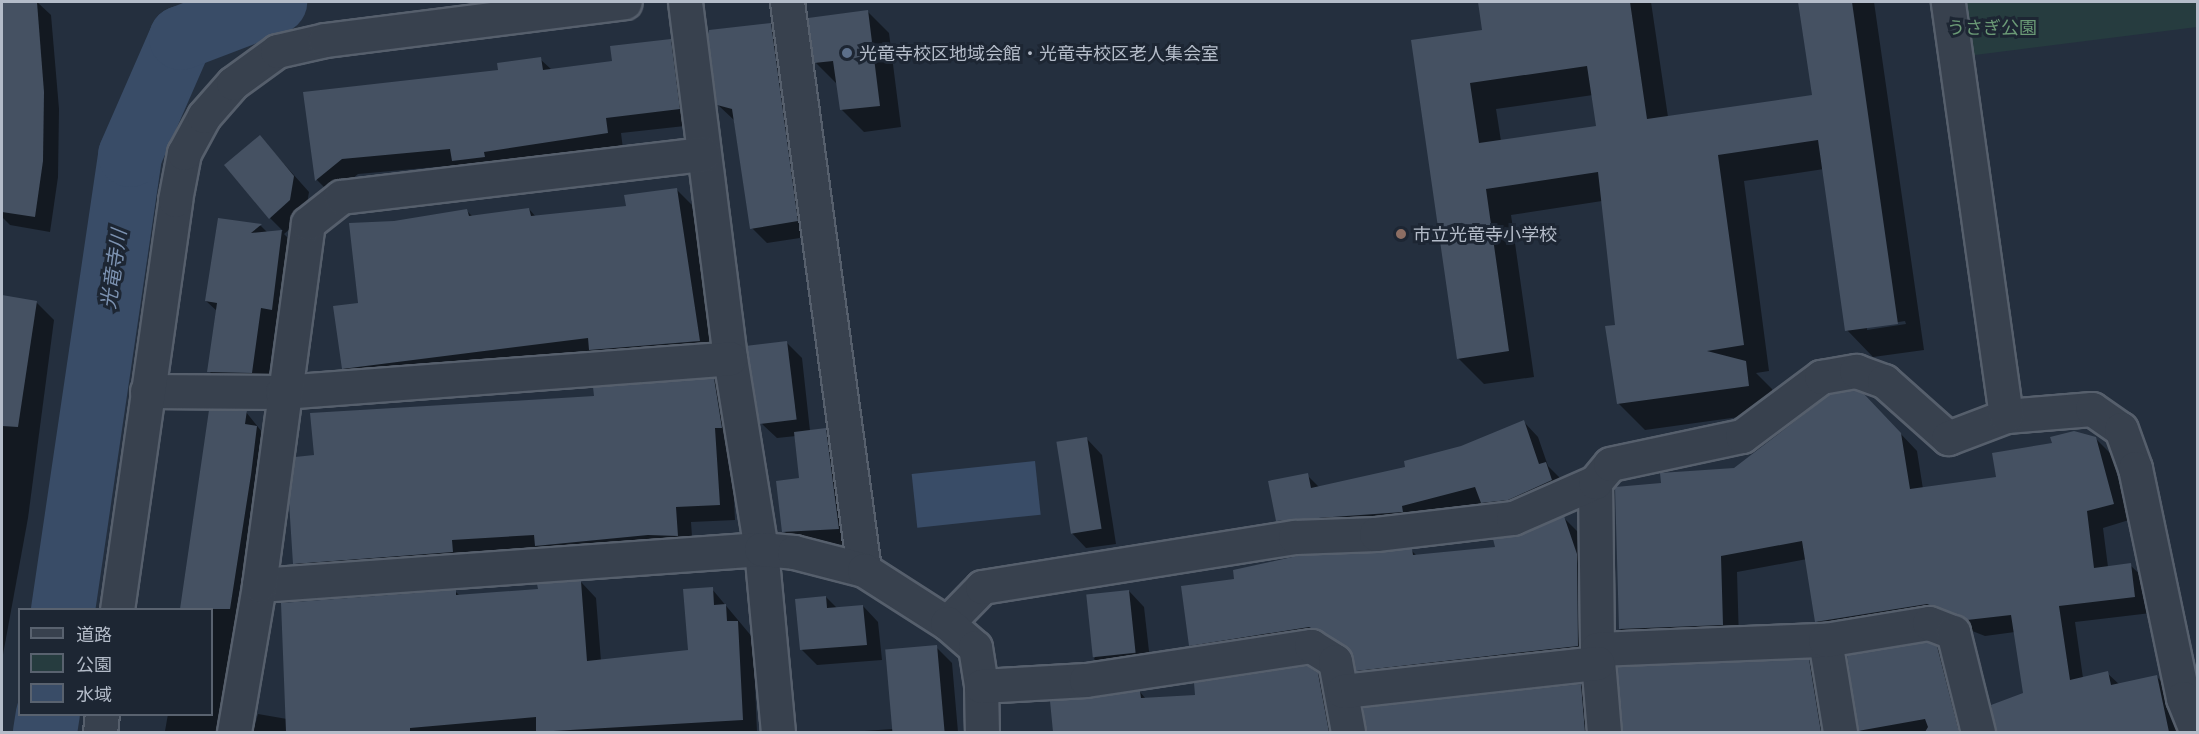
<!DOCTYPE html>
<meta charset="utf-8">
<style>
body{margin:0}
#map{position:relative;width:2199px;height:734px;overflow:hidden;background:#242f3e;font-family:"Open Sans","Noto Sans JP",sans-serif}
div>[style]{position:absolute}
.green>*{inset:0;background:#263c3f}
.water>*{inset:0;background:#394c67;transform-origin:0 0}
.shadow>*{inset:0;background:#0007}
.river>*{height:64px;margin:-32px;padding:0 32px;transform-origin:32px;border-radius:32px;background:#394c67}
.building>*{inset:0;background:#455162;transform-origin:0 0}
.roads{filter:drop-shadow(2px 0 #565f6c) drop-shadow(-2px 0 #565f6c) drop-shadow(0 2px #565f6c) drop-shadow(0 -2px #565f6c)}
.minor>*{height:33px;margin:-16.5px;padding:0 16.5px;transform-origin:16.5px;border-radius:16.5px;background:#38414e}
.dots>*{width:16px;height:16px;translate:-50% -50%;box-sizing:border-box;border:3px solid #1d2633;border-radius:50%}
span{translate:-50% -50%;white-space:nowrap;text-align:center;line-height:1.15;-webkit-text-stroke:6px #1d2633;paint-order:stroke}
.park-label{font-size:18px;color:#6b9a76}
.poi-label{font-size:18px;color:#b4bcc9}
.left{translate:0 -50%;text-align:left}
.water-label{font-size:20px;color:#7c92b1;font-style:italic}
.frame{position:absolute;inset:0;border:3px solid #b4bcc9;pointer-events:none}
.legend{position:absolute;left:18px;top:608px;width:195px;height:108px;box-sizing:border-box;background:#1d2633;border:2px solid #59626f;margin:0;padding:8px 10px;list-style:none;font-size:18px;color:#b4bcc9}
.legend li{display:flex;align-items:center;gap:12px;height:30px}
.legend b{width:30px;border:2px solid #59626f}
</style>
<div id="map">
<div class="green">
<i style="clip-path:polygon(1960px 2px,2197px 2px,2197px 27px,1967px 56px)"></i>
</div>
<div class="water">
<i style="left:1035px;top:461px;width:54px;height:124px;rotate:84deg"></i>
</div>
<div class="shadow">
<i style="clip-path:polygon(37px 2px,51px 15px,59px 109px,58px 177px,50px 232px,10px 225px,2px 217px,2px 3px)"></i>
<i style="clip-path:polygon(evenodd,1479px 2px,1651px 2px,1668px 117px,1813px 96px,1800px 2px,1874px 2px,1924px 350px,1873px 357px,1847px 330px,1824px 169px,1744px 181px,1769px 371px,1756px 373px,1772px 389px,1775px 412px,1645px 430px,1618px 403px,1617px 326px,1602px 201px,1511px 215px,1534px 377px,1484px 384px,1458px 358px,1413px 41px,1484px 31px,1479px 2px,1593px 95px,1597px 127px,1501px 141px,1496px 109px,1593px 95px,1479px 2px,1905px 321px,1906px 324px,1867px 330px,1867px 327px,1905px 321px)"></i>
<i style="clip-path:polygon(867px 11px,889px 33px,901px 127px,864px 132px,842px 110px,838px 85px,816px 63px)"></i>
<i style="clip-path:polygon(770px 24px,786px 40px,813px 236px,767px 243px,752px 228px,734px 120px,718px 105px)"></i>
<i style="clip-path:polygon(670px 41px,686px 56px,694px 125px,621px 133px,623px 149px,469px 176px,458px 165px,358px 174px,332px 195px,317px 180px,305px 93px,499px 71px,540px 59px,552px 70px,614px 62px)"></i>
<i style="clip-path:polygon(260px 137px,309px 192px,305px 216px,284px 234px,297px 247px,287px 324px,276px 323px,267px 388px,224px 387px,209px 371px,217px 311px,206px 301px,220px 220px,261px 226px,268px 233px,283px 231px,270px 218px)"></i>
<i style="clip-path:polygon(677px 190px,692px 205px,715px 357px,359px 384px,343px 368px,359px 305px,394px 223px,467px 211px,473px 217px,529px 209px,536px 217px,627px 207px)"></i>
<i style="clip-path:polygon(2px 297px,36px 302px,54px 320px,28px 518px,2px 660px)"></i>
<i style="clip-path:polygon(786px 342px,802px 358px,810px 431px,825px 429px,841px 445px,854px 544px,799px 547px,784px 531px,800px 480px,796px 436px,777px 438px,761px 423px)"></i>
<i style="clip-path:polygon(714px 380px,729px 395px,735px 520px,691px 522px,693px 551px,310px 579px,295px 563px,596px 398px)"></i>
<i style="clip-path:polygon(210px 412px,246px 412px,271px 443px,223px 732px,153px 732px,165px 731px,168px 714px,212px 714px,212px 610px,182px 610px)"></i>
<i style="clip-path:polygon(1880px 412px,1917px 451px,1923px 489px,1998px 478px,2095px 438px,2112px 455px,2129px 520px,2103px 528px,2108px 567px,2130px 565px,2147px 581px,2151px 613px,2075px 622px,2083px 678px,2107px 673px,2120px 685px,2157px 677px,2173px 693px,2183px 732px,1997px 732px,1992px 706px,2024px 694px,2015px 632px,1985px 636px,1944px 620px,1833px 637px,1817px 621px,1807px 559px,1737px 572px,1739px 641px,1637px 645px,1620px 629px,1662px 484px,1735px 470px)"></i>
<i style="clip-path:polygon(1524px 422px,1538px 437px,1548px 466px,1560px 478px,1566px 495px,1497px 517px,1483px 503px,1416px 521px,1292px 535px,1278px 520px,1307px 475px,1320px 488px,1407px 468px)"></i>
<i style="clip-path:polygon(1087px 439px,1102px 455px,1116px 544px,1086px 548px,1071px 532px)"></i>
<i style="clip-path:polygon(1564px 518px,1578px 532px,1591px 569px,1592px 660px,1371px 684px,1357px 670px,1350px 654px,1204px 659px,1190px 645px,1411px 550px,1417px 556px,1497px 548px)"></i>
<i style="clip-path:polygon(581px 582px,596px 598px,601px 661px,689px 652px,712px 589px,753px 638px,757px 732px,253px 732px,258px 714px,287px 719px,455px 591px,460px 596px,539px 590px)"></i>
<i style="clip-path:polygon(1129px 591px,1144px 607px,1151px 669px,1110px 675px,1094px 659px)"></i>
<i style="clip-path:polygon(826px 597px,837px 608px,863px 606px,878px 622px,882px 660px,817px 665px,801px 649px)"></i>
<i style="clip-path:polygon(936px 647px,952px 663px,958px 732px,850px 732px,893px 729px)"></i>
<i style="clip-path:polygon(1936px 647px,1953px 664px,1970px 732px,1859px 732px)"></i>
<i style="clip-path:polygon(1809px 661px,1825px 678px,1834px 732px,1623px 732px)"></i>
<i style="clip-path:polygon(1317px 674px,1334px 690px,1343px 732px,1054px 732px,1052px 702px,1140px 692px,1146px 699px,1197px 696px)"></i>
<i style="clip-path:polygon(1581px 685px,1597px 701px,1599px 732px,1367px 732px,1364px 709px)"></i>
</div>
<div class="river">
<i style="left:63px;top:610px;width:460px;rotate:-81.6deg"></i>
<i style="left:130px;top:155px;width:128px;rotate:-66.4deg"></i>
<i style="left:181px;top:38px;width:101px;rotate:-21deg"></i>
<i style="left:45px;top:732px;width:18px;rotate:-81deg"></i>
</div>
<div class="building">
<i style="clip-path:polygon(2px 2px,37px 2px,44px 92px,43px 161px,35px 217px,2px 212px)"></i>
<i style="clip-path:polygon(evenodd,1478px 2px,1630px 2px,1647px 119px,1812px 95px,1798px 2px,1852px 2px,1898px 324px,1845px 331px,1818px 140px,1718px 155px,1744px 345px,1707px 351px,1746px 361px,1749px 386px,1617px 404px,1605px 326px,1615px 325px,1598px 172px,1486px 189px,1509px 351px,1457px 359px,1411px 40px,1482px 30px,1478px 2px,1587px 66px,1596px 126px,1479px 143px,1470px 83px,1587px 66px)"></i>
<i style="clip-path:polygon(868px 10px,880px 106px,840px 110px,833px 61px,814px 63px,808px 18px)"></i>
<i style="clip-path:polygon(771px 23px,798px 221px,750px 229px,732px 109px,717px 105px,708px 34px,709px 30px)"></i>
<i style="clip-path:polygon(671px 39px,680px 109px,606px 118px,608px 133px,484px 152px,485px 157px,452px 161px,450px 149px,342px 159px,315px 181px,303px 92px,498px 70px,497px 63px,541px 57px,543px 70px,612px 61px,610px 46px)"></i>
<i style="clip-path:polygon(260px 135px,294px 176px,290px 200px,269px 219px,224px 165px)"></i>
<i style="clip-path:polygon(677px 188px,700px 341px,589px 350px,588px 338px,342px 369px,333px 306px,358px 303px,349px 223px,394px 221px,467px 209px,469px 216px,529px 208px,531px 216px,626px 206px,624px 195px)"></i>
<i style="clip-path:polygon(218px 218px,262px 224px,251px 233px,282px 230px,272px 310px,261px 308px,252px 373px,207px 372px,217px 303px,205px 301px)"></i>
<i style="clip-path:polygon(2px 295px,37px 301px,18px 427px,2px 426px)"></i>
<i style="left:787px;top:341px;width:79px;height:40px;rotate:83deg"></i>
<i style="clip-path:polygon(714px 378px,722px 428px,715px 428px,720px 505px,676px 507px,678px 536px,648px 535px,535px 546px,534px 535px,452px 540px,453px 552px,293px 564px,289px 502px,295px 457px,314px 455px,310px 413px,594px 396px,593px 387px)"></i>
<i style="clip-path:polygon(1854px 390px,1864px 394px,1901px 433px,1910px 489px,1996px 477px,1992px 453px,2052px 443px,2050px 437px,2074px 431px,2096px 437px,2114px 504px,2087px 511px,2094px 568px,2131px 563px,2135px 597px,2059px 606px,2070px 680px,2108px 671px,2111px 685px,2157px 675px,2169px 732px,1996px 732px,1991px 705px,2023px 693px,2011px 615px,1967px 620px,1927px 604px,1815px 622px,1802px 541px,1721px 556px,1723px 625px,1619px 629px,1615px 487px,1661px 483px,1660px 473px,1734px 468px,1829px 395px)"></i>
<i style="clip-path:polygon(209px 410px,247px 410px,245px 424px,257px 426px,251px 475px,230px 609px,180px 609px)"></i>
<i style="clip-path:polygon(1524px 420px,1539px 464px,1546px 462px,1552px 480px,1508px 500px,1481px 503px,1475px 487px,1402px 506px,1403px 512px,1276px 521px,1268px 481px,1308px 473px,1311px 488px,1405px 467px,1404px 461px,1461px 446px)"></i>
<i style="clip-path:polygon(826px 428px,839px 529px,782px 532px,776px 481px,799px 478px,794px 432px)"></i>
<i style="left:1087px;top:437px;width:93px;height:31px;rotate:81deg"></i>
<i style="clip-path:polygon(1564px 516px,1577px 554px,1578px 646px,1356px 671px,1345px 645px,1309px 627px,1189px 646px,1181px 586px,1234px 579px,1233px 570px,1297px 556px,1412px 549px,1413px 555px,1495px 547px,1493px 539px,1520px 535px)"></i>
<i style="clip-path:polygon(581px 581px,587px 661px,688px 650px,683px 589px,713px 587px,714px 605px,726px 604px,727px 621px,738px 621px,743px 720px,536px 732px,536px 717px,410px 728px,410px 732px,286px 732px,281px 603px,456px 590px,456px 595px,538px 589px,537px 584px)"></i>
<i style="left:1129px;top:590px;width:63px;height:43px;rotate:84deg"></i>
<i style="clip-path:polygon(826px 596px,827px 608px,863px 605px,867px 645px,800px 650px,795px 599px)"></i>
<i style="clip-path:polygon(1927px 642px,1937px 646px,1959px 732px,1925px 732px,1928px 727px,1925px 719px,1858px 731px,1847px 655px)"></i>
<i style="left:937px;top:645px;width:87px;height:52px;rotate:85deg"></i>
<i style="clip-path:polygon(1809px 659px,1821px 732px,1622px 732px,1617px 667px)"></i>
<i style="clip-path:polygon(1307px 666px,1318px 673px,1329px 732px,1053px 732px,1050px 701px,1140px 691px,1141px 698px,1195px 695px,1194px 683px)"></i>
<i style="clip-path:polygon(1581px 684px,1585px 732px,1366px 732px,1363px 708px)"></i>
</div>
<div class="roads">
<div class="minor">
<i style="left:685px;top:2px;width:359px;rotate:82.8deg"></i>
<i style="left:730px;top:358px;width:193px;rotate:80.8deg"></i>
<i style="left:761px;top:549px;width:184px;rotate:84.7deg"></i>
<i style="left:787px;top:2px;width:573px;rotate:82.28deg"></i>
<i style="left:147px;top:391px;width:135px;rotate:0.4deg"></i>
<i style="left:282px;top:392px;width:449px;rotate:-4.3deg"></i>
<i style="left:2006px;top:416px;width:86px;rotate:-4.7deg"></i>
<i style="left:2092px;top:409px;width:35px;rotate:35deg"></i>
<i style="left:2121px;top:429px;width:41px;rotate:70.3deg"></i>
<i style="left:2135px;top:468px;width:235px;rotate:78.2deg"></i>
<i style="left:2183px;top:698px;width:37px;rotate:68deg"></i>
<i style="left:1595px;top:482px;width:167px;rotate:89.3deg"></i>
<i style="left:1597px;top:649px;width:83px;rotate:85.2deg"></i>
<i style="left:259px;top:585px;width:503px;rotate:-4.1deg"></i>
<i style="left:761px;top:549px;width:33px;rotate:5deg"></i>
<i style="left:794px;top:552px;width:72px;rotate:14.4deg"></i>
<i style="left:864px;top:570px;width:98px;rotate:32.6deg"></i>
<i style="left:947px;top:623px;width:50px;rotate:-45.8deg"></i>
<i style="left:982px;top:587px;width:317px;rotate:-9.1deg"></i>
<i style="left:1295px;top:537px;width:81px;rotate:-2.1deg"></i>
<i style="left:1376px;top:534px;width:138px;rotate:-6.7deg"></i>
<i style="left:1513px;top:518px;width:90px;rotate:-23.7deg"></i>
<i style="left:1595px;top:482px;width:23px;rotate:-50deg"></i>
<i style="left:1610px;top:464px;width:135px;rotate:-12deg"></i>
<i style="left:1742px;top:436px;width:99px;rotate:-36.8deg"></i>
<i style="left:1821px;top:377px;width:36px;rotate:-10deg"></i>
<i style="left:1856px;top:371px;width:30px;rotate:20deg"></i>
<i style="left:1884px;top:381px;width:86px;rotate:41.7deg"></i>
<i style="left:1948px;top:438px;width:62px;rotate:-20.8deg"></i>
<i style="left:2006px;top:416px;width:418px;rotate:-98deg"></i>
<i style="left:117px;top:610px;width:414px;rotate:-81.9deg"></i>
<i style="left:175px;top:200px;width:48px;rotate:-79.2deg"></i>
<i style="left:184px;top:153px;width:42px;rotate:-61.6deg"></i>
<i style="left:204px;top:116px;width:44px;rotate:-48.7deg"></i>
<i style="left:233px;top:83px;width:54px;rotate:-36deg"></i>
<i style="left:277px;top:51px;width:49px;rotate:-12.9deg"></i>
<i style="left:325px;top:40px;width:302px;rotate:-7.2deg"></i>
<i style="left:947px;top:623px;width:37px;rotate:41deg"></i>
<i style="left:975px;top:647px;width:39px;rotate:81deg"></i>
<i style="left:981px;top:686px;width:46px;rotate:88.8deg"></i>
<i style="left:1825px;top:640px;width:93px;rotate:80.7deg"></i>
<i style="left:1597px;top:649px;width:228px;rotate:-2.3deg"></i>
<i style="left:1825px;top:640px;width:105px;rotate:-9.3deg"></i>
<i style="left:1929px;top:623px;width:26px;rotate:21deg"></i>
<i style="left:1953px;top:632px;width:103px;rotate:76deg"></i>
<i style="left:981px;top:686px;width:105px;rotate:-3.3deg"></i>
<i style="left:1086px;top:680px;width:228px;rotate:-8.6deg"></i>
<i style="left:1311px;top:646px;width:28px;rotate:32deg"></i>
<i style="left:1335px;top:661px;width:72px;rotate:79.6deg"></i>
<i style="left:1343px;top:691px;width:256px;rotate:-6.3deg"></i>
<i style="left:100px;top:732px;width:18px;rotate:-84deg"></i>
<i style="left:234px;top:732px;width:149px;rotate:-80.3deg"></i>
<i style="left:259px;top:585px;width:365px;rotate:-82.3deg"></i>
<i style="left:308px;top:223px;width:42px;rotate:-38.2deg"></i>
<i style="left:341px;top:197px;width:365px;rotate:-6.8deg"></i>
</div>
</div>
<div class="dots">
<i style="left:847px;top:53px;background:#5c6f8a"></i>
<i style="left:1401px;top:234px;background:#8d6e63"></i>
</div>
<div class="park-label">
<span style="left:1992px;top:27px">うさぎ公園</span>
</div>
<div class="poi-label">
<span class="left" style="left:859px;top:53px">光竜寺校区地域会館・光竜寺校区老人集会室</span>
<span class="left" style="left:1413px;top:234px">市立光竜寺小学校</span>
</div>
<div class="water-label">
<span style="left:113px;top:269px;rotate:-82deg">光竜寺川</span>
</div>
<div class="frame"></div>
<ul class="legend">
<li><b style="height:8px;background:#38414e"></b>道路</li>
<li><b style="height:16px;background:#263c3f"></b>公園</li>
<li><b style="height:16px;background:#394c67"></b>水域</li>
</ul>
</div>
